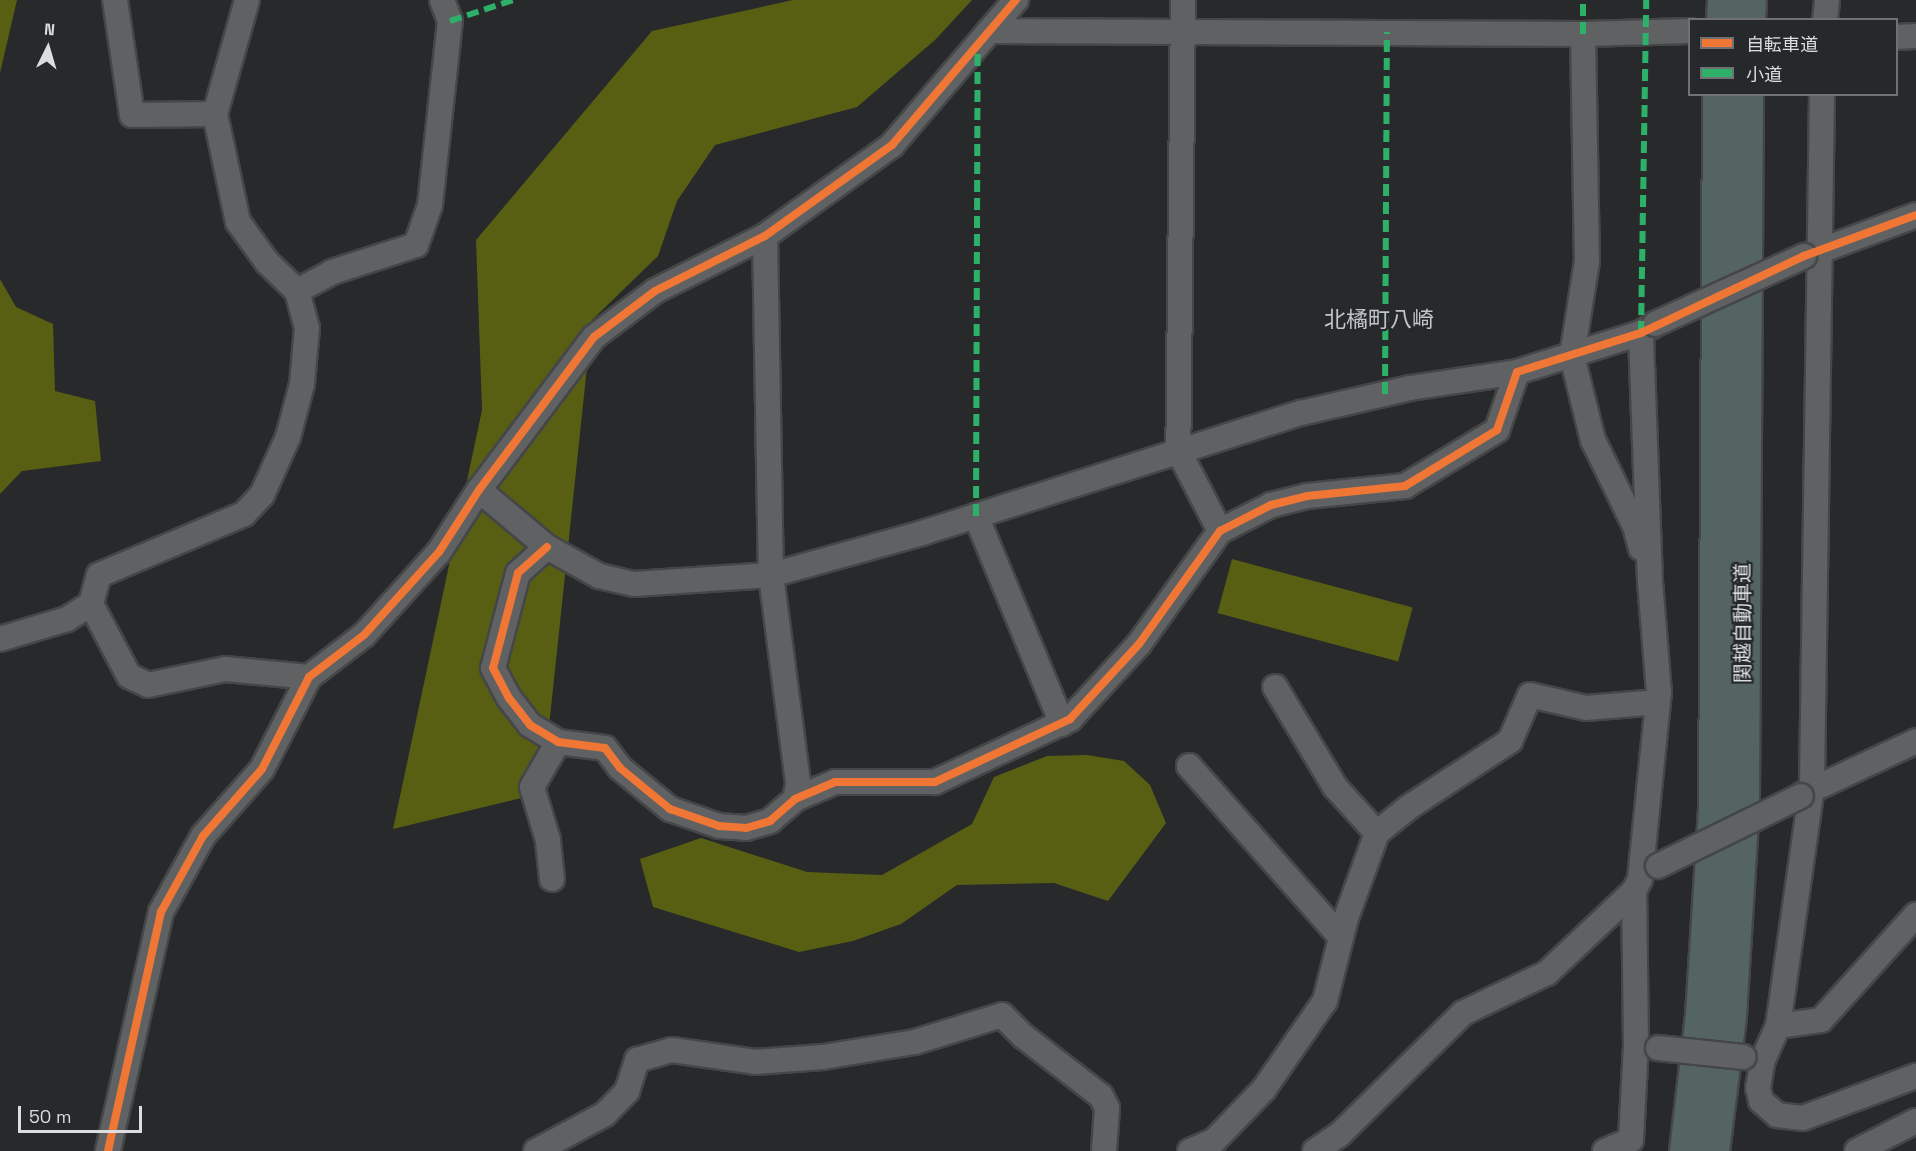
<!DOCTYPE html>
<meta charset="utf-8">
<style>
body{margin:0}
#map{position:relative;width:1916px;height:1151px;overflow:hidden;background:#27292b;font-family:"Space Grotesk","Noto Sans JP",sans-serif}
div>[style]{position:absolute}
.forest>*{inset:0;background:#585f12;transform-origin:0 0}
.roads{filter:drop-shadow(2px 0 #454648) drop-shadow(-2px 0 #454648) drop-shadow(0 2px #454648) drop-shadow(0 -2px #454648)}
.minor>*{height:24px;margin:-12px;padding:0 12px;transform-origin:12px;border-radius:12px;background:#606163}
.highway>*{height:33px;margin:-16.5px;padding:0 16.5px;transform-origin:16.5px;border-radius:16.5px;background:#546460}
.bridges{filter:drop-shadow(2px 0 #454648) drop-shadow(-2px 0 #454648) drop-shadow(0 2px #454648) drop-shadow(0 -2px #454648)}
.minor-bridge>*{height:24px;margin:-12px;padding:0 12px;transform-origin:12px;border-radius:12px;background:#606163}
.quiet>*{height:6px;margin-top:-3px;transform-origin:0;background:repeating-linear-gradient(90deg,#2db169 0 12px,transparent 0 18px)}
.cycleway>*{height:8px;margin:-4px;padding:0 4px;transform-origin:4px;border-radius:4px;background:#f07635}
span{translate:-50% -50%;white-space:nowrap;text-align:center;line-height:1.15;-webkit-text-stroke:4.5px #26292c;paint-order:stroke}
.street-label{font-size:20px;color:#dcdde0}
.quarter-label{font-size:22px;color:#c1c4c8}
.legend{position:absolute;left:1688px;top:18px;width:210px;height:78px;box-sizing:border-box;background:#26292c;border:2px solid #6f7174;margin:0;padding:8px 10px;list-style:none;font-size:18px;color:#dcdde0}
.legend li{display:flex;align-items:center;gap:12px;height:30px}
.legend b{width:30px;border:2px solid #6f7174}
.north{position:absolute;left:18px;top:18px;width:60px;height:60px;-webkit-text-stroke:4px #26292c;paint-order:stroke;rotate:5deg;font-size:16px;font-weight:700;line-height:24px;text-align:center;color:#dcdde0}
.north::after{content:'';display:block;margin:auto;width:21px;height:27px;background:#dcdde0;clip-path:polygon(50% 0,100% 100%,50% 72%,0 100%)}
.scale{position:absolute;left:18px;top:1106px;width:124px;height:27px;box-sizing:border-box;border:3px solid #dcdde0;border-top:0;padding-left:8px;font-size:18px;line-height:21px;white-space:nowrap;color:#dcdde0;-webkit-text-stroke:4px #26292c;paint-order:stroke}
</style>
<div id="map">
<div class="forest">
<i style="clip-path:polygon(0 0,17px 0,0 73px)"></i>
<i style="clip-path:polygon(793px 0,972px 0,935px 40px,857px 107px,715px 145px,677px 201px,658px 256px,592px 320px,542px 793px,393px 829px,482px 410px,476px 240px,652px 31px)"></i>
<i style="clip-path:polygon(0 279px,16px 307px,53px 324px,55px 391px,95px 401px,101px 461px,22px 471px,0 494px)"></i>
<i style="left:1232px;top:559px;width:187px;height:56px;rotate:15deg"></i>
<i style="clip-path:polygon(1087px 755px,1124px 761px,1150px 785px,1166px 823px,1108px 901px,1054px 883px,957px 885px,901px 924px,853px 941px,799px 952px,653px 907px,640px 859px,701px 838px,807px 872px,882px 875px,972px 824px,994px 777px,1047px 756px)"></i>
</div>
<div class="roads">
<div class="minor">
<i style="left:115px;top:0;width:116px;rotate:81.6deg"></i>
<i style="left:132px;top:115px;width:83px;rotate:-0.7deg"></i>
<i style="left:1183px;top:0;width:450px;rotate:90.6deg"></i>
<i style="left:1178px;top:450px;width:91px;rotate:62.6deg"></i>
<i style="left:1825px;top:20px;width:20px;rotate:-84deg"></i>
<i style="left:989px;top:31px;width:594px;rotate:0.29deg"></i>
<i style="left:1583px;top:34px;width:107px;rotate:-1.6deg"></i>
<i style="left:1583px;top:34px;width:227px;rotate:89deg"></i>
<i style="left:1587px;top:261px;width:96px;rotate:99deg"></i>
<i style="left:1572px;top:356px;width:87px;rotate:76deg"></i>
<i style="left:1593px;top:440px;width:96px;rotate:64deg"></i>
<i style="left:1635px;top:526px;width:23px;rotate:75deg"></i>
<i style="left:1896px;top:37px;width:20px;rotate:-3deg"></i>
<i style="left:1822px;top:94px;width:693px;rotate:90.83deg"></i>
<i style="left:1812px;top:787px;width:241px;rotate:98.1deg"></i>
<i style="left:1778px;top:1026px;width:36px;rotate:114deg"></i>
<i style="left:1763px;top:1059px;width:29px;rotate:100deg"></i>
<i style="left:1758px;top:1088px;width:13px;rotate:77deg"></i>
<i style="left:1761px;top:1101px;width:21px;rotate:41deg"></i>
<i style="left:1777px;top:1115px;width:26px;rotate:7deg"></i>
<i style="left:1803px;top:1118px;width:121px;rotate:-20.4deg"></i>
<i style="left:765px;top:236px;width:339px;rotate:89deg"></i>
<i style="left:771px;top:575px;width:211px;rotate:82.6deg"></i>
<i style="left:798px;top:784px;width:15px;rotate:101deg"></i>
<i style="left:1806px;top:256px;width:117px;rotate:-20.4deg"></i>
<i style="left:297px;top:291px;width:40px;rotate:-28deg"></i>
<i style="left:332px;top:272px;width:88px;rotate:-17.8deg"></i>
<i style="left:416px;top:245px;width:42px;rotate:-70.7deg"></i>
<i style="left:430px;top:205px;width:185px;rotate:-83.8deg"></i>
<i style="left:450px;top:21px;width:22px;rotate:-111deg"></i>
<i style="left:479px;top:490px;width:89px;rotate:40deg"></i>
<i style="left:547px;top:547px;width:60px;rotate:29.1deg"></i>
<i style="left:599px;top:576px;width:36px;rotate:13deg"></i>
<i style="left:634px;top:584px;width:137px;rotate:-3.8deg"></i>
<i style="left:771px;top:575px;width:157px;rotate:-15.5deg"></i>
<i style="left:922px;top:533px;width:398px;rotate:-17.6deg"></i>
<i style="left:1301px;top:413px;width:112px;rotate:-12.9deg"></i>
<i style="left:1410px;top:388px;width:108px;rotate:-8.5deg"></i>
<i style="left:976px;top:516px;width:225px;rotate:67.5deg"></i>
<i style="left:547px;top:547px;width:39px;rotate:138deg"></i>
<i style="left:518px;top:573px;width:98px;rotate:104.7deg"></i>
<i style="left:493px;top:668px;width:34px;rotate:62deg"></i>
<i style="left:509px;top:698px;width:34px;rotate:52deg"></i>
<i style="left:530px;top:725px;width:33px;rotate:31deg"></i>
<i style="left:558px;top:742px;width:47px;rotate:7.3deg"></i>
<i style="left:605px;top:748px;width:25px;rotate:53deg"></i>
<i style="left:620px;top:768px;width:65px;rotate:39.4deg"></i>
<i style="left:670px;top:809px;width:52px;rotate:19.1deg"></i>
<i style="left:719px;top:826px;width:27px;rotate:4deg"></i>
<i style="left:746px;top:828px;width:25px;rotate:-16deg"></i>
<i style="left:770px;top:821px;width:33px;rotate:-41deg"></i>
<i style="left:795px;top:799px;width:43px;rotate:-23deg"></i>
<i style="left:835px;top:782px;width:100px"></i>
<i style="left:935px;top:782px;width:149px;rotate:-25deg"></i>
<i style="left:1070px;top:719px;width:102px;rotate:-47.4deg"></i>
<i style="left:1139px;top:644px;width:139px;rotate:-54.4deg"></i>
<i style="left:1220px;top:531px;width:57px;rotate:-27deg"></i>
<i style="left:1271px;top:505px;width:37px;rotate:-14deg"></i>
<i style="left:1307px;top:496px;width:99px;rotate:-5.8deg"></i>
<i style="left:1405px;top:486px;width:108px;rotate:-31.3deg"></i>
<i style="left:1497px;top:430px;width:61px;rotate:-71deg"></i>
<i style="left:1517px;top:372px;width:130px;rotate:-17.5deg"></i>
<i style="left:1641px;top:333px;width:17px;rotate:-33deg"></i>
<i style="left:91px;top:604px;width:81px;rotate:62.2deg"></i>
<i style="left:129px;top:676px;width:21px;rotate:25deg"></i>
<i style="left:148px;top:685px;width:79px;rotate:-11.7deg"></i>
<i style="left:225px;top:669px;width:84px;rotate:5.4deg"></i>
<i style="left:0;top:639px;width:70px;rotate:-16.6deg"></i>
<i style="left:67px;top:619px;width:28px;rotate:-32deg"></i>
<i style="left:91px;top:604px;width:30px;rotate:-75deg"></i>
<i style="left:99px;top:575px;width:157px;rotate:-22.8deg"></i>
<i style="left:244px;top:514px;width:26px;rotate:-47deg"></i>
<i style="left:262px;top:495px;width:64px;rotate:-65.9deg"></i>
<i style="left:288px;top:437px;width:55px;rotate:-75.2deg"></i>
<i style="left:302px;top:384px;width:56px;rotate:-84.9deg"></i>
<i style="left:307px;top:328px;width:38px;rotate:-105deg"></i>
<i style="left:297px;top:291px;width:42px;rotate:-136deg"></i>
<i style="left:267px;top:262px;width:49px;rotate:-125.9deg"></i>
<i style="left:238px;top:222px;width:110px;rotate:-102deg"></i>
<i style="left:215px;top:114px;width:118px;rotate:-74.3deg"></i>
<i style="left:1275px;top:687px;width:117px;rotate:59deg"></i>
<i style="left:1335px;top:787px;width:62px;rotate:47.6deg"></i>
<i style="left:1189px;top:766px;width:229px;rotate:48.4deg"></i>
<i style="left:1803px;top:794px;width:125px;rotate:-25.1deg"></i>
<i style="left:552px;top:879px;width:39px;rotate:-96deg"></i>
<i style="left:548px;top:840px;width:55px;rotate:-106.8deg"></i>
<i style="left:532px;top:787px;width:52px;rotate:-60deg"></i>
<i style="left:1778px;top:1026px;width:43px;rotate:-7.9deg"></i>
<i style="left:1821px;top:1020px;width:142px;rotate:-47.9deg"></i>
<i style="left:108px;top:1151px;width:245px;rotate:-77.5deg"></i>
<i style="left:161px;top:912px;width:87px;rotate:-61.1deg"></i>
<i style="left:203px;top:836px;width:89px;rotate:-48.6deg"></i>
<i style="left:262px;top:769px;width:103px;rotate:-62.9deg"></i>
<i style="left:309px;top:677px;width:69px;rotate:-37.4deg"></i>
<i style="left:364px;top:635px;width:112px;rotate:-47.9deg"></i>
<i style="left:439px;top:552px;width:74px;rotate:-57.2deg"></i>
<i style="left:479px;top:490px;width:191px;rotate:-53.1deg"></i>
<i style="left:594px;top:337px;width:76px;rotate:-37deg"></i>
<i style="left:655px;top:291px;width:123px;rotate:-26.6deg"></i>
<i style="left:765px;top:236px;width:156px;rotate:-35.6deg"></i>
<i style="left:892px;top:145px;width:191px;rotate:-49.5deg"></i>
<i style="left:536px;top:1151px;width:78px;rotate:-28.2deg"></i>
<i style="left:605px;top:1114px;width:32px;rotate:-46deg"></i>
<i style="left:627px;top:1091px;width:33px;rotate:-72deg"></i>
<i style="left:637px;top:1060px;width:36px;rotate:-16deg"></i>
<i style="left:672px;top:1050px;width:84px;rotate:8.2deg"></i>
<i style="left:755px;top:1062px;width:68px;rotate:-4.2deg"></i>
<i style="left:823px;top:1057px;width:93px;rotate:-9.3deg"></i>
<i style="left:915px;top:1042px;width:91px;rotate:-17.2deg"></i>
<i style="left:1002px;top:1015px;width:30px;rotate:45deg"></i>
<i style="left:1023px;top:1036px;width:98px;rotate:37.6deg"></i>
<i style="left:1101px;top:1096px;width:13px;rotate:63deg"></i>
<i style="left:1107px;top:1108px;width:43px;rotate:94deg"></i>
<i style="left:1190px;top:1151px;width:26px;rotate:-23deg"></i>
<i style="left:1214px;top:1141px;width:72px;rotate:-46.1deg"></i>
<i style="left:1264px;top:1089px;width:107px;rotate:-55.3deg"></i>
<i style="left:1325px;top:1001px;width:86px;rotate:-75.8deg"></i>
<i style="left:1346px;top:918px;width:90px;rotate:-70deg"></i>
<i style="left:1377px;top:833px;width:41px;rotate:-39.1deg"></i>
<i style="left:1409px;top:807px;width:121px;rotate:-33.2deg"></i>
<i style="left:1510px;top:741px;width:50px;rotate:-66.5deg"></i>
<i style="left:1530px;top:695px;width:57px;rotate:13.1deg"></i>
<i style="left:1586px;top:708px;width:72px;rotate:-4.8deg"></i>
<i style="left:1315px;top:1151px;width:29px;rotate:-34deg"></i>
<i style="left:1339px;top:1135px;width:174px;rotate:-44.5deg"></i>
<i style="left:1463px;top:1013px;width:93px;rotate:-25.5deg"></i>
<i style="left:1547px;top:973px;width:120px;rotate:-43.3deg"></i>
<i style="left:1634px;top:891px;width:13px;rotate:-63deg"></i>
<i style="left:1640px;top:879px;width:187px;rotate:-84.2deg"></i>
<i style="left:1659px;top:693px;width:112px;rotate:-94.6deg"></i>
<i style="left:1650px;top:581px;width:248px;rotate:-92.1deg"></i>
<i style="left:1605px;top:1151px;width:28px;rotate:-23deg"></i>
<i style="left:1631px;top:1140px;width:95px;rotate:-87deg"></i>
<i style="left:1636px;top:1045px;width:154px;rotate:-90.7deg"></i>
<i style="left:1857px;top:1151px;width:66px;rotate:-27deg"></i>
</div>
<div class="highway">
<i style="left:1723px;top:20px;width:20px;rotate:-87deg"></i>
<i style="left:1748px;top:20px;width:20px;rotate:-87deg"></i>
<i style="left:1686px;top:1151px;width:137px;rotate:-83.3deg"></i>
<i style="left:1702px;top:1015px;width:204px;rotate:-86.4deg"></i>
<i style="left:1715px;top:811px;width:717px;rotate:-89.68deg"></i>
<i style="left:1712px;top:1151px;width:136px;rotate:-82.8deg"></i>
<i style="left:1729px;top:1016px;width:215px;rotate:-86.5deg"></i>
<i style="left:1742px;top:801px;width:707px;rotate:-89.68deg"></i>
</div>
</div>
<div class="bridges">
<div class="minor-bridge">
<i style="left:1655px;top:324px;width:164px;rotate:-24.5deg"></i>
<i style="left:1658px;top:866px;width:159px;rotate:-26.1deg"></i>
<i style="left:1658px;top:1048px;width:86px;rotate:6deg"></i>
</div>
</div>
<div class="quiet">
<i style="left:450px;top:21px;width:66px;rotate:-18.4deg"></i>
<i style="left:1583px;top:34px;width:34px;rotate:-90deg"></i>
<i style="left:1641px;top:333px;width:333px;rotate:-89.1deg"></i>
<i style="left:1385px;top:394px;width:362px;rotate:-89.7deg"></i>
<i style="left:976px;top:516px;width:472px;rotate:-89.8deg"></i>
</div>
<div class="cycleway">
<i style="left:547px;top:547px;width:39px;rotate:138deg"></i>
<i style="left:518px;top:573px;width:98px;rotate:104.7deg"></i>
<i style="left:493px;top:668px;width:34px;rotate:62deg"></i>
<i style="left:509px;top:698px;width:34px;rotate:52deg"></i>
<i style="left:530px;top:725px;width:33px;rotate:31deg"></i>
<i style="left:558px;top:742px;width:47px;rotate:7.3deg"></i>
<i style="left:605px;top:748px;width:25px;rotate:53deg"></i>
<i style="left:620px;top:768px;width:65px;rotate:39.4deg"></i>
<i style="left:670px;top:809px;width:52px;rotate:19.1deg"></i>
<i style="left:719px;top:826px;width:27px;rotate:4deg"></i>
<i style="left:746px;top:828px;width:25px;rotate:-16deg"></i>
<i style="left:770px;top:821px;width:33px;rotate:-41deg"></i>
<i style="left:795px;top:799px;width:43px;rotate:-23deg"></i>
<i style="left:835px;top:782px;width:100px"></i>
<i style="left:935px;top:782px;width:149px;rotate:-25deg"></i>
<i style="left:1070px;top:719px;width:102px;rotate:-47.4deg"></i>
<i style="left:1139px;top:644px;width:139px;rotate:-54.4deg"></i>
<i style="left:1220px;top:531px;width:57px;rotate:-27deg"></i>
<i style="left:1271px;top:505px;width:37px;rotate:-14deg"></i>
<i style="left:1307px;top:496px;width:99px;rotate:-5.8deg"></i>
<i style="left:1405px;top:486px;width:108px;rotate:-31.3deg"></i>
<i style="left:1497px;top:430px;width:61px;rotate:-71deg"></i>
<i style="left:1517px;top:372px;width:130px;rotate:-17.5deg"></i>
<i style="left:1641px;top:333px;width:180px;rotate:-25.3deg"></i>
<i style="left:1804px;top:256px;width:119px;rotate:-20.1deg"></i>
<i style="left:108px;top:1151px;width:245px;rotate:-77.5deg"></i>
<i style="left:161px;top:912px;width:87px;rotate:-61.1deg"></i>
<i style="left:203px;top:836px;width:89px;rotate:-48.6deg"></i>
<i style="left:262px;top:769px;width:103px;rotate:-62.9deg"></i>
<i style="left:309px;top:677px;width:69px;rotate:-37.4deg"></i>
<i style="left:364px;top:635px;width:112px;rotate:-47.9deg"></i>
<i style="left:439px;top:552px;width:74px;rotate:-57.2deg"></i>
<i style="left:479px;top:490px;width:191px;rotate:-53.1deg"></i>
<i style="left:594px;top:337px;width:76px;rotate:-37deg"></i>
<i style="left:655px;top:291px;width:123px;rotate:-26.6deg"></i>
<i style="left:765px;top:236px;width:156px;rotate:-35.6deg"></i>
<i style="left:892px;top:145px;width:191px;rotate:-49.5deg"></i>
</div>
<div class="street-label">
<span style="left:1743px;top:623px;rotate:-90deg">関越自動車道</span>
</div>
<div class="quarter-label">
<span style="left:1379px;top:320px">北橘町八崎</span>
</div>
<ul class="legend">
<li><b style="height:8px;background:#f07635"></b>自転車道</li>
<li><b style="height:8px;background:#2db169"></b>小道</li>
</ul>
<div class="north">N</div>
<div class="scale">50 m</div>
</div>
